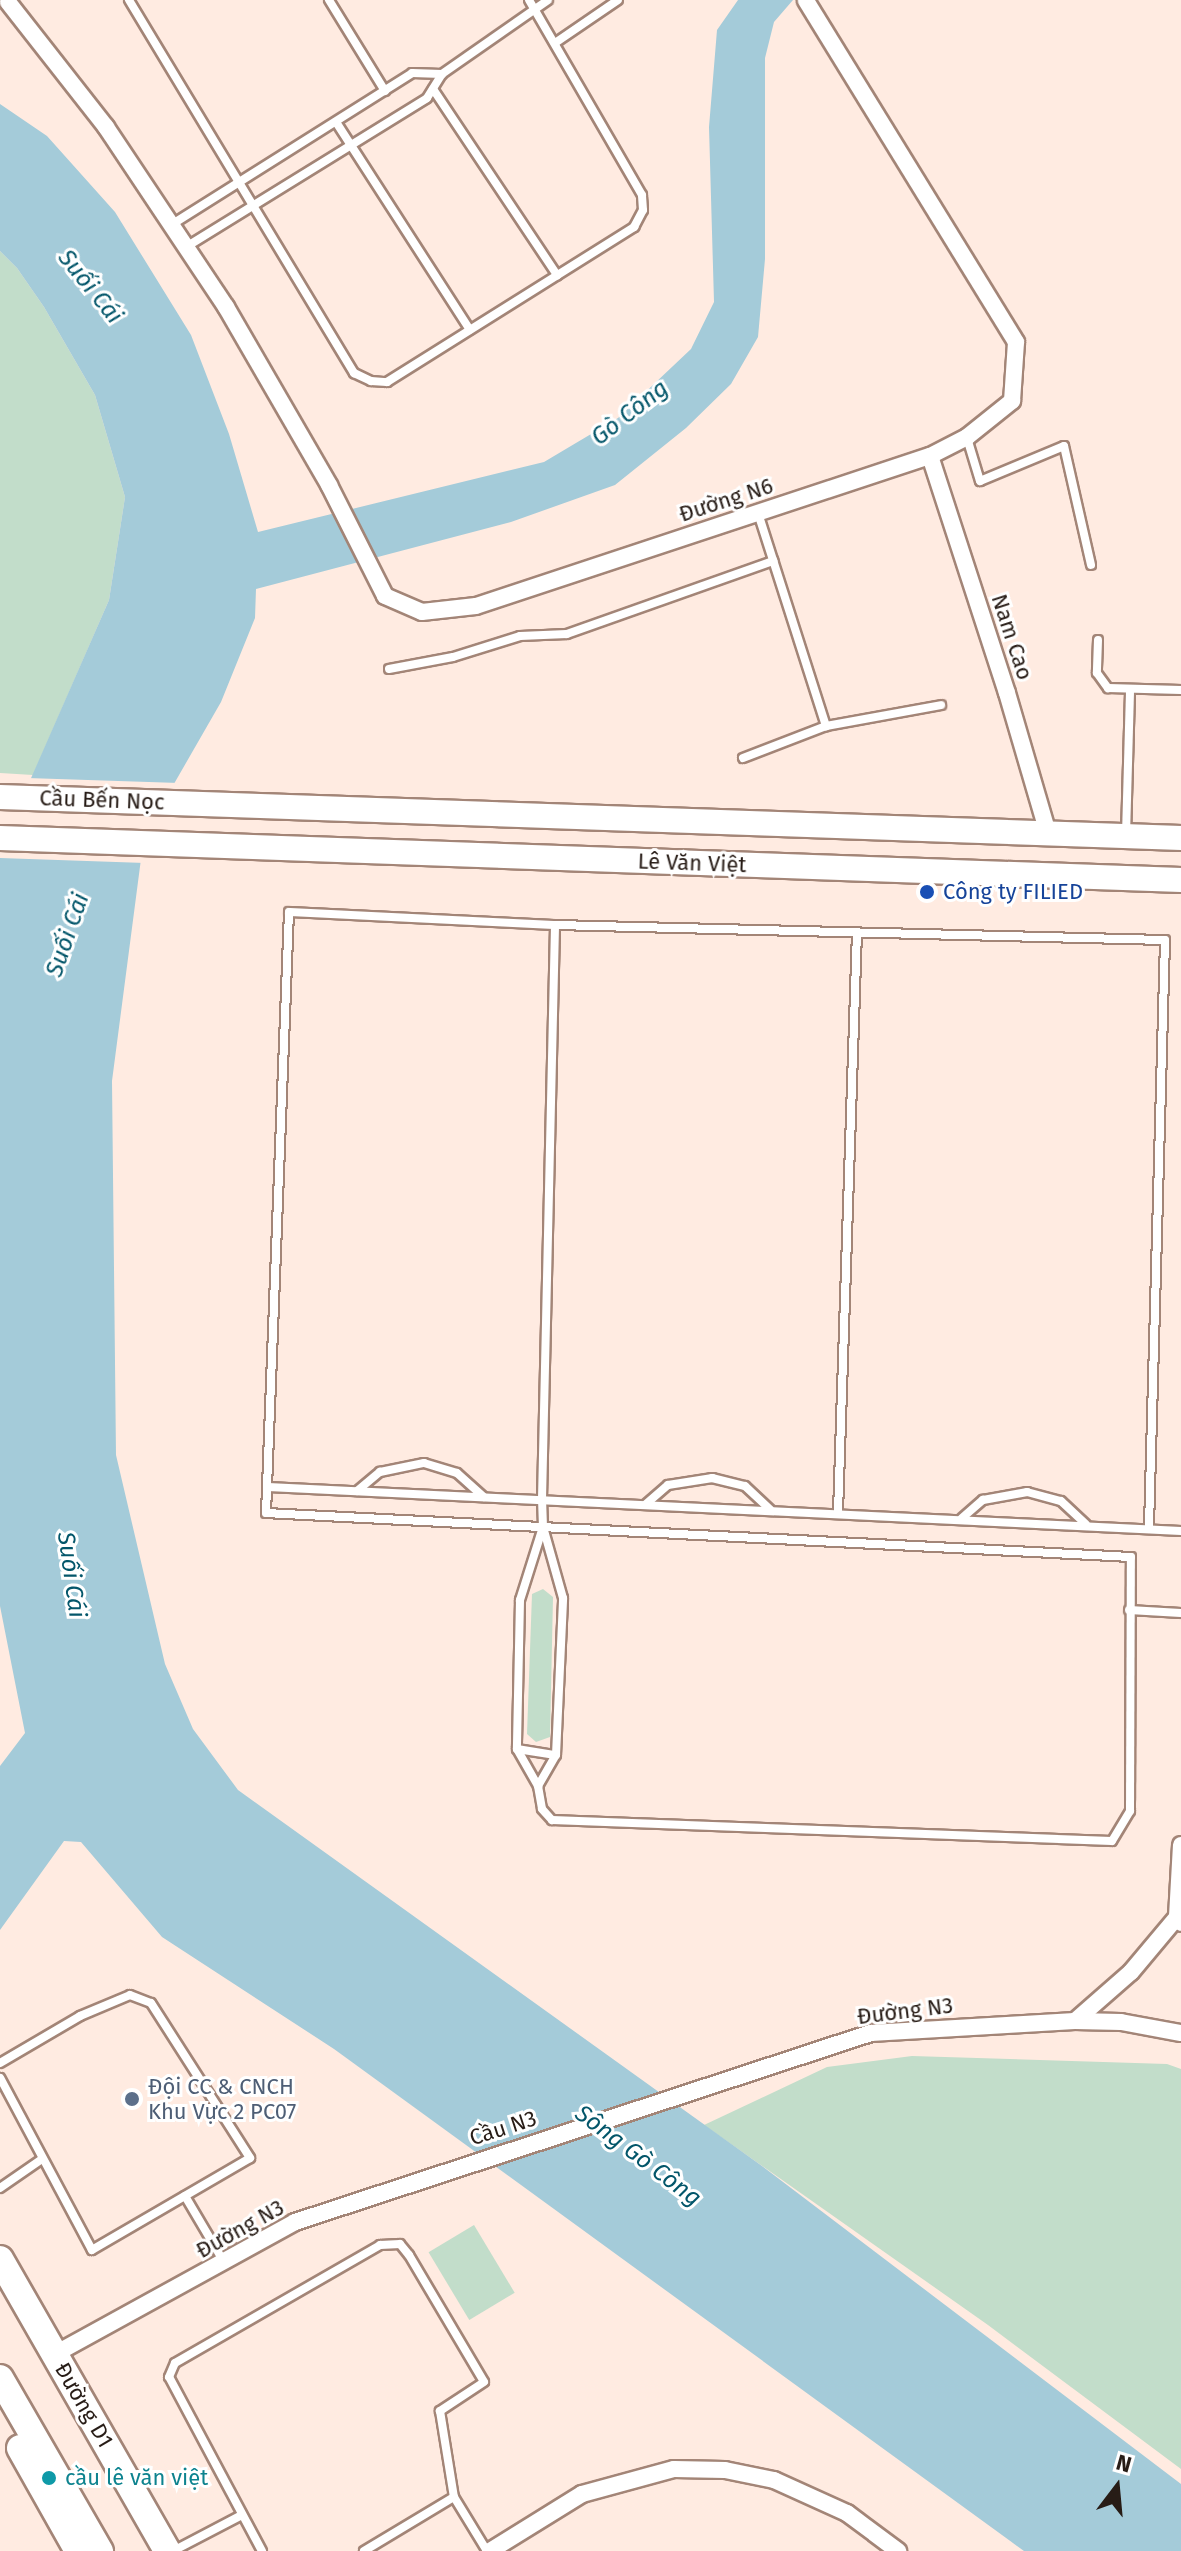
<!DOCTYPE html>
<meta charset="utf-8">
<style>
body{margin:0}
#map{position:relative;width:1181px;height:2551px;overflow:hidden;background:#ffebe1;font-family:"Fira Sans",sans-serif}
div>[style]{position:absolute}
.green>*{inset:0;background:#c2ddca;transform-origin:0 0}
.water>*{inset:0;background:#a4cbd9}
.pier>*{inset:0;background:#ffebe1}
.roads{filter:drop-shadow(2px 0 #a38577) drop-shadow(-2px 0 #a38577) drop-shadow(0 2px #a38577) drop-shadow(0 -2px #a38577)}
.service>*{height:8px;margin:-4px;padding:0 4px;transform-origin:4px;border-radius:4px;background:#fff}
.minor>*{height:16px;margin:-8px;padding:0 8px;transform-origin:8px;border-radius:8px;background:#fff}
.secondary>*{height:24px;margin:-12px;padding:0 12px;transform-origin:12px;border-radius:12px;background:#fff}
.primary>*{height:26px;margin:-13px;padding:0 13px;transform-origin:13px;border-radius:13px;background:#fff}
.dots>*{width:22px;height:22px;translate:-50% -50%;box-sizing:border-box;border:4px solid #fff;border-radius:50%}
span{translate:-50% -50%;white-space:nowrap;text-align:center;line-height:1.15;-webkit-text-stroke:6px #fff;paint-order:stroke}
.street-label{font-size:22px;color:#271c16}
.transit-label{font-size:22px;color:#164399}
.left{translate:0 -50%;text-align:left}
.service-label{font-size:22px;color:#4e5e75}
.culture-label{font-size:22px;color:#0d838f}
.water-label{font-size:24px;color:#03566a;font-style:italic}
.north{position:absolute;left:1077px;top:2447px;width:80px;height:80px;-webkit-text-stroke:6px #fff;paint-order:stroke;rotate:16deg;font-size:22px;font-weight:700;line-height:32px;text-align:center;color:#271c16}
.north::after{content:'';display:block;margin:auto;width:28px;height:36px;background:#271c16;clip-path:polygon(50% 0,100% 100%,50% 72%,0 100%)}
</style>
<div id="map">
<div class="green">
<i style="clip-path:polygon(0 251px,17px 268px,44px 307px,95px 395px,125px 497px,109px 600px,33px 775px,0 773px)"></i>
<i style="clip-path:polygon(543px 1589px,553px 1597px,550px 1737px,536px 1742px,527px 1734px,532px 1594px)"></i>
<i style="clip-path:polygon(912px 2056px,1167px 2064px,1181px 2069px,1181px 2469px,988px 2325px,704px 2125px,827px 2067px)"></i>
<i style="left:474px;top:2225px;width:79px;height:53px;rotate:59deg"></i>
</div>
<div class="water">
<i style="clip-path:polygon(738px 0,793px 0,774px 22px,765px 58px,765px 259px,758px 337px,731px 384px,686px 428px,615px 485px,511px 522px,256px 589px,255px 618px,221px 702px,144px 836px,112px 1081px,116px 1455px,165px 1664px,193px 1729px,238px 1790px,762px 2166px,1181px 2484px,1181px 2551px,1024px 2551px,334px 2049px,162px 1937px,81px 1842px,64px 1841px,0 1930px,0 1766px,25px 1733px,0 1606px,0 849px,109px 600px,125px 497px,95px 395px,44px 307px,17px 268px,0 251px,0 104px,47px 136px,115px 212px,191px 335px,229px 434px,258px 532px,544px 462px,618px 418px,691px 349px,714px 302px,709px 127px,717px 30px)"></i>
</div>
<div class="pier">
<i style="clip-path:polygon(27px 778px,179px 783px,148px 837px,145px 863px,0 858px,0 839px)"></i>
</div>
<div class="roads">
<div class="service">
<i style="left:129px;top:0;width:436px;rotate:58.9deg"></i>
<i style="left:354px;top:373px;width:19px;rotate:25deg"></i>
<i style="left:371px;top:381px;width:16px;rotate:4deg"></i>
<i style="left:387px;top:382px;width:292px;rotate:-32.1deg"></i>
<i style="left:634px;top:227px;width:19px;rotate:-62deg"></i>
<i style="left:643px;top:210px;width:15px;rotate:-94deg"></i>
<i style="left:642px;top:195px;width:225px;rotate:-120.1deg"></i>
<i style="left:329px;top:0;width:107px;rotate:58.4deg"></i>
<i style="left:555px;top:43px;width:76px;rotate:-34.3deg"></i>
<i style="left:433px;top:89px;width:224px;rotate:56.3deg"></i>
<i style="left:336px;top:122px;width:247px;rotate:57.2deg"></i>
<i style="left:171px;top:225px;width:285px;rotate:-32.2deg"></i>
<i style="left:412px;top:73px;width:30px;rotate:2deg"></i>
<i style="left:186px;top:247px;width:283px;rotate:-31.7deg"></i>
<i style="left:427px;top:98px;width:28px;rotate:-58deg"></i>
<i style="left:442px;top:74px;width:129px;rotate:-34.9deg"></i>
<i style="left:967px;top:438px;width:45px;rotate:73.2deg"></i>
<i style="left:980px;top:481px;width:91px;rotate:-22.6deg"></i>
<i style="left:1064px;top:446px;width:122px;rotate:77.2deg"></i>
<i style="left:758px;top:513px;width:224px;rotate:72.3deg"></i>
<i style="left:1098px;top:640px;width:33px;rotate:92deg"></i>
<i style="left:1097px;top:673px;width:19px;rotate:54deg"></i>
<i style="left:1108px;top:688px;width:73px;rotate:1.6deg"></i>
<i style="left:389px;top:669px;width:65px;rotate:-10.6deg"></i>
<i style="left:453px;top:657px;width:70px;rotate:-17.4deg"></i>
<i style="left:520px;top:636px;width:47px;rotate:-2.4deg"></i>
<i style="left:567px;top:634px;width:219px;rotate:-19.5deg"></i>
<i style="left:743px;top:758px;width:89px;rotate:-21.1deg"></i>
<i style="left:826px;top:726px;width:117px;rotate:-10.3deg"></i>
<i style="left:1126px;top:835px;width:146px;rotate:-88.4deg"></i>
<i style="left:268px;top:1487px;width:914px;rotate:2.76deg"></i>
<i style="left:357px;top:1491px;width:30px;rotate:-40deg"></i>
<i style="left:380px;top:1472px;width:45px;rotate:-11.6deg"></i>
<i style="left:424px;top:1463px;width:34px;rotate:17deg"></i>
<i style="left:457px;top:1473px;width:36px;rotate:42deg"></i>
<i style="left:646px;top:1504px;width:29px;rotate:-41deg"></i>
<i style="left:668px;top:1485px;width:45px;rotate:-9deg"></i>
<i style="left:712px;top:1478px;width:34px;rotate:14deg"></i>
<i style="left:745px;top:1486px;width:35px;rotate:43deg"></i>
<i style="left:838px;top:1513px;width:581px;rotate:-88.13deg"></i>
<i style="left:962px;top:1518px;width:28px;rotate:-41deg"></i>
<i style="left:983px;top:1500px;width:45px;rotate:-10.3deg"></i>
<i style="left:1027px;top:1492px;width:35px;rotate:15deg"></i>
<i style="left:1061px;top:1501px;width:34px;rotate:43deg"></i>
<i style="left:543px;top:1527px;width:77px;rotate:107.5deg"></i>
<i style="left:520px;top:1600px;width:149px;rotate:91.2deg"></i>
<i style="left:517px;top:1749px;width:43px;rotate:60.4deg"></i>
<i style="left:538px;top:1786px;width:23px;rotate:80deg"></i>
<i style="left:542px;top:1809px;width:15px;rotate:48deg"></i>
<i style="left:552px;top:1820px;width:560px;rotate:2.15deg"></i>
<i style="left:1112px;top:1841px;width:35px;rotate:-59deg"></i>
<i style="left:1130px;top:1811px;width:254px;rotate:-89.8deg"></i>
<i style="left:1131px;top:1557px;width:866px;rotate:-177.09deg"></i>
<i style="left:266px;top:1513px;width:601px;rotate:-87.81deg"></i>
<i style="left:289px;top:912px;width:266px;rotate:2.8deg"></i>
<i style="left:555px;top:925px;width:610px;rotate:1.41deg"></i>
<i style="left:1165px;top:940px;width:589px;rotate:91.56deg"></i>
<i style="left:1129px;top:1610px;width:52px;rotate:3.3deg"></i>
<i style="left:517px;top:1749px;width:39px;rotate:9deg"></i>
<i style="left:538px;top:1786px;width:36px;rotate:-60deg"></i>
<i style="left:556px;top:1755px;width:157px;rotate:-87.4deg"></i>
<i style="left:563px;top:1598px;width:74px;rotate:-105.7deg"></i>
<i style="left:543px;top:1527px;width:28px;rotate:-92deg"></i>
<i style="left:542px;top:1499px;width:574px;rotate:-88.7deg"></i>
<i style="left:0;top:2063px;width:93px;rotate:-30.4deg"></i>
<i style="left:80px;top:2016px;width:54px;rotate:-22.8deg"></i>
<i style="left:130px;top:1995px;width:22px;rotate:21deg"></i>
<i style="left:151px;top:2003px;width:184px;rotate:57.4deg"></i>
<i style="left:250px;top:2158px;width:183px;rotate:149.8deg"></i>
<i style="left:92px;top:2250px;width:195px;rotate:-118.1deg"></i>
<i style="left:0;top:2188px;width:51px;rotate:-34.6deg"></i>
<i style="left:185px;top:2196px;width:79px;rotate:59.5deg"></i>
<i style="left:173px;top:2551px;width:78px;rotate:-27.6deg"></i>
<i style="left:262px;top:2551px;width:197px;rotate:-118.1deg"></i>
<i style="left:169px;top:2377px;width:15px;rotate:-67deg"></i>
<i style="left:175px;top:2363px;width:237px;rotate:-29.9deg"></i>
<i style="left:380px;top:2245px;width:20px;rotate:-3deg"></i>
<i style="left:400px;top:2244px;width:14px;rotate:51deg"></i>
<i style="left:409px;top:2255px;width:147px;rotate:59.4deg"></i>
<i style="left:484px;top:2382px;width:53px;rotate:146.6deg"></i>
<i style="left:440px;top:2411px;width:87px;rotate:80.8deg"></i>
<i style="left:454px;top:2497px;width:63px;rotate:58.6deg"></i>
<i style="left:364px;top:2551px;width:105px;rotate:-31deg"></i>
</div>
<div class="minor">
<i style="left:8px;top:2px;width:159px;rotate:51.9deg"></i>
<i style="left:106px;top:127px;width:216px;rotate:56.3deg"></i>
<i style="left:226px;top:307px;width:206px;rotate:59.9deg"></i>
<i style="left:329px;top:485px;width:124px;rotate:63.2deg"></i>
<i style="left:385px;top:596px;width:40px;rotate:23.4deg"></i>
<i style="left:422px;top:612px;width:54px;rotate:-6.3deg"></i>
<i style="left:476px;top:606px;width:478px;rotate:-18.3deg"></i>
<i style="left:930px;top:456px;width:42px;rotate:-27.2deg"></i>
<i style="left:967px;top:437px;width:58px;rotate:-38.7deg"></i>
<i style="left:1012px;top:401px;width:59px;rotate:-86.1deg"></i>
<i style="left:1016px;top:342px;width:401px;rotate:-121.6deg"></i>
<i style="left:930px;top:456px;width:249px;rotate:72deg"></i>
<i style="left:1007px;top:693px;width:146px;rotate:73.7deg"></i>
<i style="left:1181px;top:1845px;width:72px;rotate:93.2deg"></i>
<i style="left:1177px;top:1917px;width:7px;rotate:56deg"></i>
<i style="left:1075px;top:2021px;width:74px;rotate:-41.2deg"></i>
<i style="left:1131px;top:1972px;width:72px;rotate:-50.1deg"></i>
<i style="left:55px;top:2354px;width:274px;rotate:-28.8deg"></i>
<i style="left:295px;top:2222px;width:606px;rotate:-18.17deg"></i>
<i style="left:871px;top:2033px;width:204px;rotate:-3.4deg"></i>
<i style="left:1075px;top:2021px;width:46px;rotate:1.2deg"></i>
<i style="left:1121px;top:2022px;width:61px;rotate:10.4deg"></i>
<i style="left:490px;top:2551px;width:108px;rotate:-31.8deg"></i>
<i style="left:582px;top:2494px;width:95px;rotate:-15.2deg"></i>
<i style="left:674px;top:2469px;width:51px;rotate:1.1deg"></i>
<i style="left:725px;top:2470px;width:50px;rotate:11.5deg"></i>
<i style="left:774px;top:2480px;width:80px;rotate:24.3deg"></i>
<i style="left:847px;top:2513px;width:64px;rotate:36.7deg"></i>
</div>
<div class="secondary">
<i style="left:0;top:797px;width:1182px;rotate:1.99deg"></i>
<i style="left:0;top:838px;width:1182px;rotate:2.04deg"></i>
</div>
<div class="primary">
<i style="left:0;top:2259px;width:336px;rotate:60.2deg"></i>
<i style="left:0;top:2378px;width:200px;rotate:60deg"></i>
<i style="left:20px;top:2448px;width:118px;rotate:60.6deg"></i>
</div>
</div>
<div class="dots">
<i style="left:927px;top:892px;background:#1a4fb4"></i>
<i style="left:132px;top:2099px;background:#5c6f8a"></i>
<i style="left:49px;top:2478px;background:#0f9aa8"></i>
</div>
<div class="street-label">
<span style="left:726px;top:500px;rotate:-18deg">Đường N6</span>
<span style="left:1012px;top:637px;rotate:72deg">Nam Cao</span>
<span style="left:102px;top:800px;rotate:2deg">Cầu Bến Nọc</span>
<span style="left:692px;top:863px;rotate:2deg">Lê Văn Việt</span>
<span style="left:905px;top:2011px;rotate:-7deg">Đường N3</span>
<span style="left:503px;top:2128px;rotate:-18deg">Cầu N3</span>
<span style="left:240px;top:2229px;rotate:-29deg">Đường N3</span>
<span style="left:84px;top:2405px;rotate:60deg">Đường D1</span>
</div>
<div class="transit-label">
<span class="left" style="left:943px;top:892px">Công ty FILIED</span>
</div>
<div class="service-label">
<span class="left" style="left:148px;top:2099px">Đội CC &amp; CNCH<br>Khu Vực 2 PC07</span>
</div>
<div class="culture-label">
<span class="left" style="left:65px;top:2478px">cầu lê văn việt</span>
</div>
<div class="water-label">
<span style="left:90px;top:287px;rotate:51deg">Suối Cái</span>
<span style="left:630px;top:413px;rotate:-38deg">Gò Công</span>
<span style="left:68px;top:935px;rotate:-71deg">Suối Cái</span>
<span style="left:71px;top:1575px;rotate:82deg">Suối Cái</span>
<span style="left:638px;top:2156px;rotate:37deg">Sông Gò Công</span>
</div>
<div class="north">N</div>
</div>
